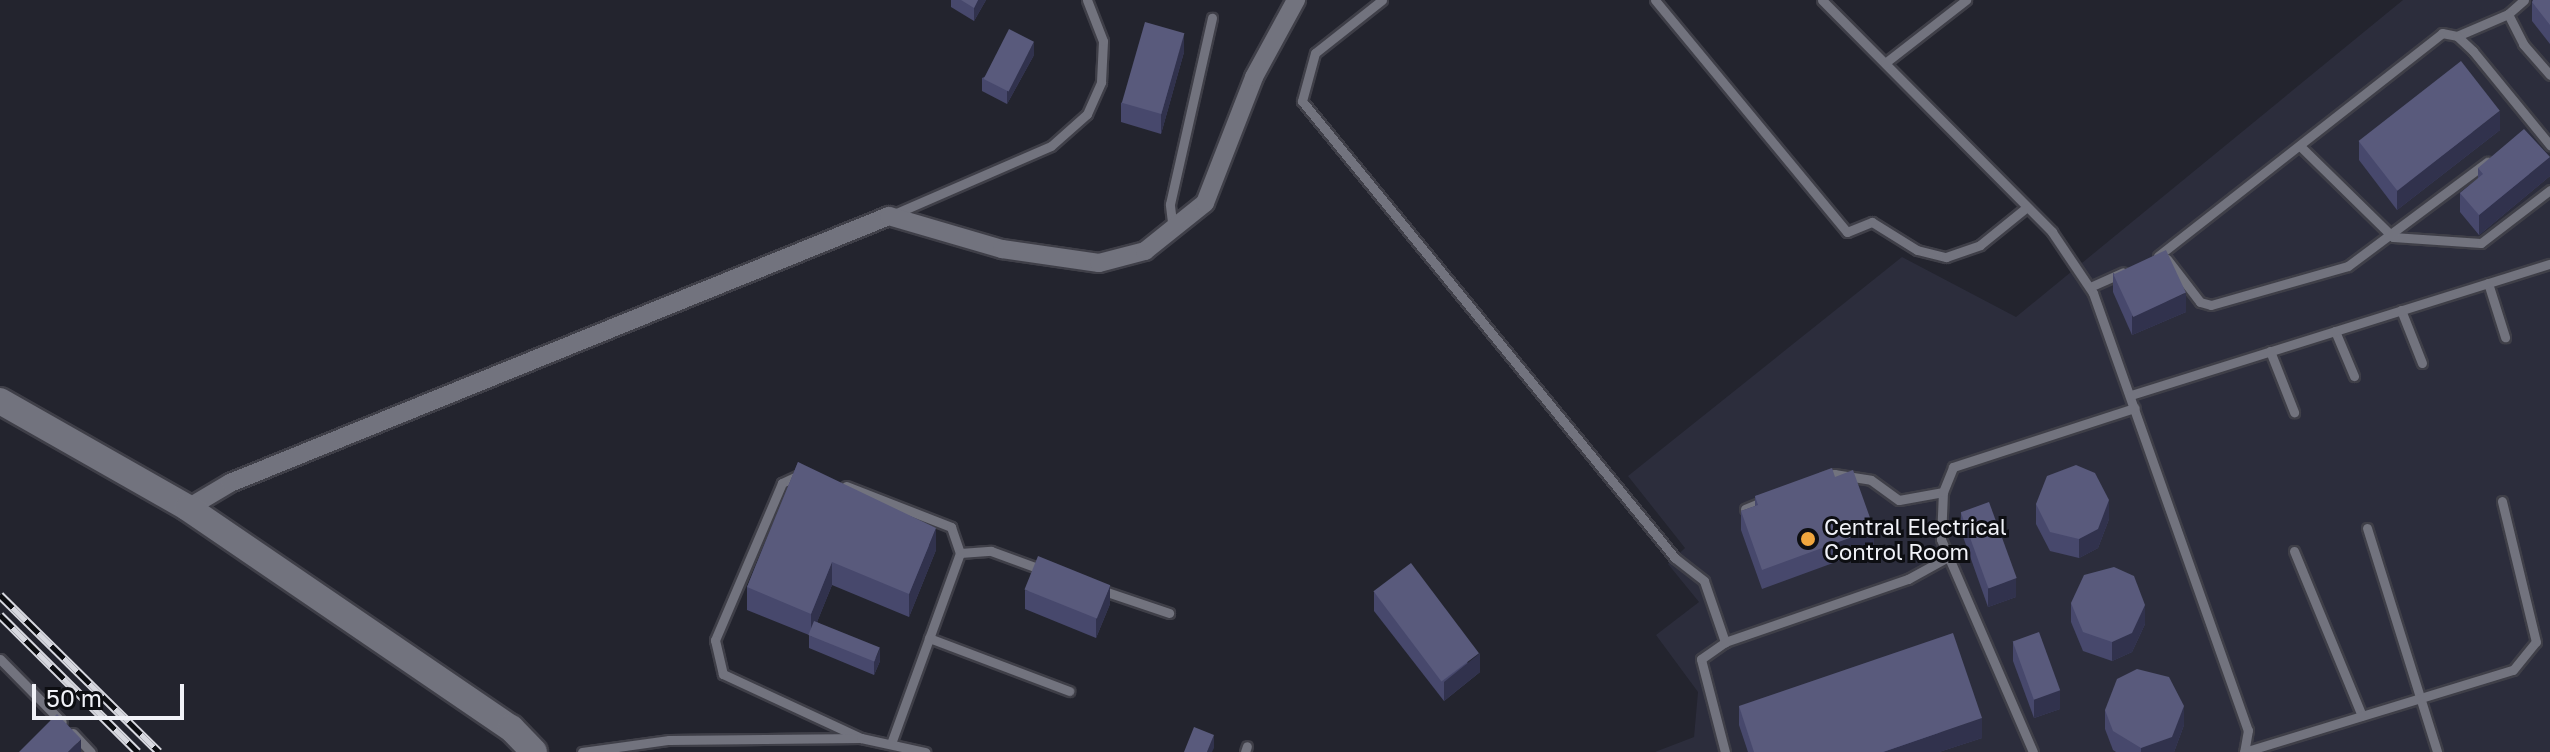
<!DOCTYPE html>
<style>
body{margin:0}
#map{position:relative;width:2550px;height:752px;overflow:hidden;background:#23242e;font-family:"Golos Text",sans-serif}
div>[style]{position:absolute}
.built>*{inset:0;background:#2c2d3c}
.roads{filter:drop-shadow(2px 0 #3f3f48) drop-shadow(-2px 0 #3f3f48) drop-shadow(0 2px #3f3f48) drop-shadow(0 -2px #3f3f48)}
.lane>*{height:9px;margin:-4.5px;padding:0 4.5px;transform-origin:4.5px;border-radius:4.5px;background:#72737e}
.street>*{height:18px;margin:-9px;padding:0 9px;transform-origin:9px;border-radius:9px;background:#72737e}
.secondary>*{height:26px;margin:-13px;padding:0 13px;transform-origin:13px;border-radius:13px;background:#72737e}
.rail>*{height:9px;margin-top:-4.5px;transform-origin:0;background:repeating-linear-gradient(90deg,#0d0e12 0 18px,#d7d8df 0 36px);box-sizing:border-box;border-block:2px solid #d7d8df}
.wall>*{inset:0;background:#47486c}
.shaded-wall>*{inset:0;background:#31324d;transform-origin:0 0}
.building>*{inset:0;background:#595a7c;transform-origin:0 0}
.dots>*{width:22px;height:22px;translate:-50% -50%;box-sizing:border-box;border:4px solid #0d0e12;border-radius:50%}
span{translate:-50% -50%;white-space:nowrap;text-align:center;line-height:1.15;-webkit-text-stroke:6px #0d0e12;paint-order:stroke}
.poi-label{font-size:22px;color:#f1f2f8}
.left{translate:0 -50%;text-align:left}
.scale{position:absolute;left:32px;top:684px;width:152px;height:36px;box-sizing:border-box;border:4px solid #f1f2f8;border-top:0;padding-left:10px;font-size:24px;line-height:28px;white-space:nowrap;color:#f1f2f8;-webkit-text-stroke:6px #0d0e12;paint-order:stroke}
</style>
<div id="map">
<div class="built">
<i style="clip-path:polygon(2403px 0,2550px 0,2550px 752px,1655px 752px,1694px 737px,1698px 692px,1656px 635px,1699px 602px,1668px 564px,1685px 548px,1628px 476px,1902px 257px,2016px 317px)"></i>
</div>
<div class="roads">
<div class="lane">
<i style="left:1382px;top:0;width:85px;rotate:141.7deg"></i>
<i style="left:1315px;top:53px;width:50px;rotate:105.2deg"></i>
<i style="left:1302px;top:101px;width:590px;rotate:50.78deg"></i>
<i style="left:1675px;top:558px;width:37px;rotate:38deg"></i>
<i style="left:1704px;top:581px;width:65px;rotate:71deg"></i>
<i style="left:1655px;top:0;width:301px;rotate:50.4deg"></i>
<i style="left:1847px;top:232px;width:27px;rotate:-22deg"></i>
<i style="left:1872px;top:222px;width:53px;rotate:31.9deg"></i>
<i style="left:1917px;top:250px;width:30px;rotate:14deg"></i>
<i style="left:1946px;top:257px;width:36px;rotate:-19deg"></i>
<i style="left:1980px;top:245px;width:60px;rotate:-39deg"></i>
<i style="left:1822px;top:0;width:327px;rotate:45.2deg"></i>
<i style="left:2052px;top:232px;width:73px;rotate:56.1deg"></i>
<i style="left:2093px;top:293px;width:464px;rotate:70.5deg"></i>
<i style="left:2248px;top:730px;width:22px;rotate:100deg"></i>
<i style="left:2524px;top:0;width:21px;rotate:139deg"></i>
<i style="left:2508px;top:14px;width:34px;rotate:63deg"></i>
<i style="left:2523px;top:44px;width:41px;rotate:48.9deg"></i>
<i style="left:2457px;top:36px;width:56px;rotate:-23.3deg"></i>
<i style="left:1885px;top:63px;width:103px;rotate:-37.9deg"></i>
<i style="left:2300px;top:146px;width:130px;rotate:44.4deg"></i>
<i style="left:2393px;top:237px;width:88px;rotate:3.9deg"></i>
<i style="left:2481px;top:243px;width:87px;rotate:-37.5deg"></i>
<i style="left:892px;top:215px;width:173px;rotate:-23.5deg"></i>
<i style="left:1051px;top:146px;width:48px;rotate:-41.6deg"></i>
<i style="left:1087px;top:114px;width:35px;rotate:-66deg"></i>
<i style="left:1101px;top:82px;width:41px;rotate:-87.2deg"></i>
<i style="left:1103px;top:41px;width:44px;rotate:-111.3deg"></i>
<i style="left:1173px;top:230px;width:26px;rotate:-97deg"></i>
<i style="left:1170px;top:204px;width:191px;rotate:-77.3deg"></i>
<i style="left:2158px;top:256px;width:361px;rotate:-38.1deg"></i>
<i style="left:2442px;top:33px;width:15px;rotate:11deg"></i>
<i style="left:2457px;top:36px;width:22px;rotate:43deg"></i>
<i style="left:2473px;top:51px;width:122px;rotate:50.7deg"></i>
<i style="left:2167px;top:259px;width:54px;rotate:52.5deg"></i>
<i style="left:2200px;top:302px;width:11px;rotate:15deg"></i>
<i style="left:2211px;top:305px;width:142px;rotate:-15.9deg"></i>
<i style="left:2348px;top:266px;width:174px;rotate:-36.8deg"></i>
<i style="left:2488px;top:283px;width:57px;rotate:72.5deg"></i>
<i style="left:2090px;top:287px;width:36px;rotate:-24deg"></i>
<i style="left:2401px;top:310px;width:57px;rotate:68.4deg"></i>
<i style="left:2335px;top:331px;width:49px;rotate:67.1deg"></i>
<i style="left:2270px;top:351px;width:66px;rotate:68.5deg"></i>
<i style="left:2131px;top:395px;width:439px;rotate:-17.4deg"></i>
<i style="left:799px;top:475px;width:19px;rotate:155deg"></i>
<i style="left:782px;top:483px;width:171px;rotate:113.1deg"></i>
<i style="left:715px;top:640px;width:35px;rotate:77deg"></i>
<i style="left:723px;top:674px;width:152px;rotate:24.9deg"></i>
<i style="left:1823px;top:478px;width:12px;rotate:-20deg"></i>
<i style="left:1834px;top:474px;width:37px;rotate:9deg"></i>
<i style="left:1871px;top:480px;width:34px;rotate:36deg"></i>
<i style="left:1899px;top:500px;width:45px;rotate:-10.3deg"></i>
<i style="left:846px;top:486px;width:113px;rotate:21.3deg"></i>
<i style="left:951px;top:527px;width:28px;rotate:71deg"></i>
<i style="left:960px;top:553px;width:200px;rotate:109.9deg"></i>
<i style="left:1745px;top:509px;width:21px;rotate:-23deg"></i>
<i style="left:2367px;top:528px;width:235px;rotate:72.6deg"></i>
<i style="left:2294px;top:551px;width:178px;rotate:67.6deg"></i>
<i style="left:960px;top:553px;width:31px;rotate:-4deg"></i>
<i style="left:991px;top:551px;width:59px;rotate:20deg"></i>
<i style="left:1101px;top:590px;width:72px;rotate:18.7deg"></i>
<i style="left:929px;top:638px;width:150px;rotate:20.7deg"></i>
<i style="left:0;top:659px;width:88px;rotate:45.5deg"></i>
<i style="left:73px;top:733px;width:26px;rotate:47deg"></i>
<i style="left:582px;top:752px;width:88px;rotate:-7.9deg"></i>
<i style="left:669px;top:740px;width:192px;rotate:-0.6deg"></i>
<i style="left:861px;top:738px;width:66px;rotate:12.3deg"></i>
<i style="left:1245px;top:752px;width:6px;rotate:-72deg"></i>
<i style="left:1725px;top:752px;width:96px;rotate:-104.5deg"></i>
<i style="left:1701px;top:659px;width:29px;rotate:-35deg"></i>
<i style="left:1725px;top:642px;width:194px;rotate:-19deg"></i>
<i style="left:1908px;top:579px;width:46px;rotate:-28.8deg"></i>
<i style="left:2033px;top:752px;width:232px;rotate:-113.4deg"></i>
<i style="left:1941px;top:539px;width:47px;rotate:-87.6deg"></i>
<i style="left:1943px;top:492px;width:27px;rotate:-68deg"></i>
<i style="left:1953px;top:467px;width:191px;rotate:-18deg"></i>
<i style="left:2244px;top:752px;width:281px;rotate:-17deg"></i>
<i style="left:2513px;top:670px;width:36px;rotate:-51deg"></i>
<i style="left:2536px;top:642px;width:145px;rotate:-103.6deg"></i>
</div>
<div class="street">
<i style="left:188px;top:508px;width:49px;rotate:-30.8deg"></i>
<i style="left:230px;top:483px;width:711px;rotate:-22.06deg"></i>
<i style="left:889px;top:216px;width:118px;rotate:16.3deg"></i>
<i style="left:1002px;top:249px;width:98px;rotate:8.2deg"></i>
<i style="left:1099px;top:263px;width:48px;rotate:-14.6deg"></i>
<i style="left:1145px;top:251px;width:77px;rotate:-38.7deg"></i>
<i style="left:1205px;top:203px;width:135px;rotate:-68.7deg"></i>
<i style="left:1254px;top:77px;width:88px;rotate:-61.4deg"></i>
</div>
<div class="secondary">
<i style="left:0;top:401px;width:216px;rotate:29.6deg"></i>
<i style="left:188px;top:508px;width:391px;rotate:34.3deg"></i>
<i style="left:511px;top:728px;width:33px;rotate:46deg"></i>
</div>
</div>
<div class="rail">
<i style="left:0;top:595px;width:223px;rotate:44.6deg"></i>
<i style="left:0;top:615px;width:194px;rotate:44.8deg"></i>
</div>
<div class="wall">
<i style="clip-path:polygon(951px 0,986px 0,974px 21px,951px 7px)"></i>
<i style="clip-path:polygon(2550px 0,2550px 44px,2532px 21px,2532px 2px)"></i>
<i style="clip-path:polygon(1184px 52px,1161px 134px,1121px 122px,1121px 103px)"></i>
<i style="clip-path:polygon(1034px 55px,1007px 104px,982px 91px,982px 78px)"></i>
<i style="clip-path:polygon(2500px 130px,2397px 210px,2359px 160px,2359px 141px)"></i>
<i style="clip-path:polygon(2478px 168px,2550px 176px,2479px 235px,2460px 212px,2460px 193px,2478px 179px)"></i>
<i style="clip-path:polygon(2113px 273px,2186px 312px,2132px 335px,2113px 292px)"></i>
<i style="clip-path:polygon(798px 462px,936px 550px,909px 617px,832px 585px,817px 622px,880px 661px,874px 675px,809px 648px,809px 635px,747px 610px,747px 587px)"></i>
<i style="clip-path:polygon(1835px 477px,1874px 548px,1762px 589px,1741px 530px,1741px 511px,1755px 506px,1755px 496px)"></i>
<i style="clip-path:polygon(2036px 504px,2109px 519px,2098px 548px,2079px 558px,2050px 551px,2036px 524px)"></i>
<i style="clip-path:polygon(1961px 512px,2016px 597px,1988px 607px,1961px 531px)"></i>
<i style="clip-path:polygon(1025px 590px,1110px 604px,1096px 638px,1025px 609px)"></i>
<i style="clip-path:polygon(1374px 592px,1480px 672px,1444px 701px,1374px 611px)"></i>
<i style="clip-path:polygon(2071px 603px,2145px 624px,2132px 652px,2112px 661px,2083px 651px,2071px 622px)"></i>
<i style="clip-path:polygon(2013px 642px,2060px 709px,2034px 718px,2013px 661px)"></i>
<i style="clip-path:polygon(1739px 706px,1982px 738px,1939px 752px,1748px 752px,1739px 725px)"></i>
<i style="clip-path:polygon(2105px 710px,2184px 725px,2174px 752px,2116px 752px,2113px 750px,2105px 729px)"></i>
</div>
<div class="shaded-wall">
<i style="clip-path:polygon(978px 0,986px 0,974px 21px,974px 8px)"></i>
<i style="clip-path:polygon(1184px 33px,1184px 52px,1161px 134px,1161px 115px)"></i>
<i style="clip-path:polygon(1034px 42px,1034px 55px,1007px 104px,1007px 91px)"></i>
<i style="clip-path:polygon(2500px 111px,2500px 130px,2397px 210px,2397px 190px)"></i>
<i style="clip-path:polygon(2550px 157px,2550px 176px,2479px 235px,2479px 215px)"></i>
<i style="clip-path:polygon(2186px 293px,2186px 312px,2132px 335px,2132px 316px)"></i>
<i style="clip-path:polygon(2109px 500px,2109px 519px,2098px 548px,2079px 558px,2079px 539px)"></i>
<i style="clip-path:polygon(936px 528px,936px 550px,909px 617px,909px 594px)"></i>
<i style="left:1874px;top:529px;width:19px;height:119px;rotate:90deg"></i>
<i style="clip-path:polygon(832px 562px,832px 585px,811px 637px,811px 614px)"></i>
<i style="clip-path:polygon(2016px 578px,2016px 597px,1988px 607px,1988px 588px)"></i>
<i style="clip-path:polygon(1110px 585px,1110px 604px,1096px 638px,1096px 619px)"></i>
<i style="clip-path:polygon(2145px 605px,2145px 624px,2132px 652px,2112px 661px,2112px 642px)"></i>
<i style="clip-path:polygon(880px 648px,880px 661px,874px 675px,874px 662px)"></i>
<i style="clip-path:polygon(1480px 653px,1480px 672px,1444px 701px,1444px 682px)"></i>
<i style="clip-path:polygon(2060px 690px,2060px 709px,2034px 718px,2034px 699px)"></i>
<i style="clip-path:polygon(2184px 706px,2184px 725px,2174px 752px,2141px 752px,2141px 748px)"></i>
<i style="clip-path:polygon(1982px 718px,1982px 738px,1939px 752px,1883px 752px)"></i>
<i style="clip-path:polygon(1214px 735px,1214px 748px,1212px 752px,1207px 752px)"></i>
<i style="clip-path:polygon(81px 739px,81px 752px,68px 752px)"></i>
</div>
<div class="building">
<i style="clip-path:polygon(961px 0,978px 0,974px 8px)"></i>
<i style="clip-path:polygon(2533px 0,2550px 0,2550px 25px,2532px 2px)"></i>
<i style="left:1145px;top:22px;width:41px;height:84px;rotate:16deg"></i>
<i style="left:1009px;top:29px;width:28px;height:56px;rotate:27deg"></i>
<i style="left:2461px;top:61px;width:63px;height:130px;rotate:52deg"></i>
<i style="clip-path:polygon(2524px 129px,2550px 157px,2479px 215px,2460px 193px,2483px 174px,2478px 168px)"></i>
<i style="left:2166px;top:250px;width:47px;height:58px;rotate:65deg"></i>
<i style="clip-path:polygon(798px 462px,936px 528px,909px 594px,832px 562px,811px 614px,747px 587px)"></i>
<i style="clip-path:polygon(2076px 465px,2095px 473px,2109px 500px,2098px 529px,2079px 539px,2050px 532px,2036px 504px,2047px 476px)"></i>
<i style="clip-path:polygon(1832px 468px,1835px 477px,1853px 470px,1874px 529px,1762px 570px,1741px 511px,1758px 505px,1755px 496px)"></i>
<i style="left:1989px;top:502px;width:81px;height:30px;rotate:70deg"></i>
<i style="left:1038px;top:556px;width:78px;height:36px;rotate:22deg"></i>
<i style="left:1411px;top:563px;width:113px;height:47px;rotate:53deg"></i>
<i style="clip-path:polygon(2114px 567px,2134px 576px,2145px 605px,2132px 633px,2112px 642px,2083px 632px,2071px 603px,2084px 575px)"></i>
<i style="left:814px;top:621px;width:71px;height:15px;rotate:22deg"></i>
<i style="left:2039px;top:632px;width:62px;height:28px;rotate:70deg"></i>
<i style="clip-path:polygon(1953px 633px,1982px 718px,1883px 752px,1754px 752px,1739px 706px)"></i>
<i style="clip-path:polygon(2137px 669px,2169px 677px,2184px 706px,2172px 737px,2141px 748px,2113px 731px,2105px 710px,2117px 679px)"></i>
<i style="clip-path:polygon(57px 714px,81px 739px,68px 752px,19px 752px)"></i>
<i style="clip-path:polygon(1194px 727px,1214px 735px,1207px 752px,1184px 752px)"></i>
</div>
<div class="dots">
<i style="left:1808px;top:539px;background:#f0a63e"></i>
</div>
<div class="poi-label">
<span class="left" style="left:1824px;top:539px">Central Electrical<br>Control Room</span>
</div>
<div class="scale">50 m</div>
</div>
